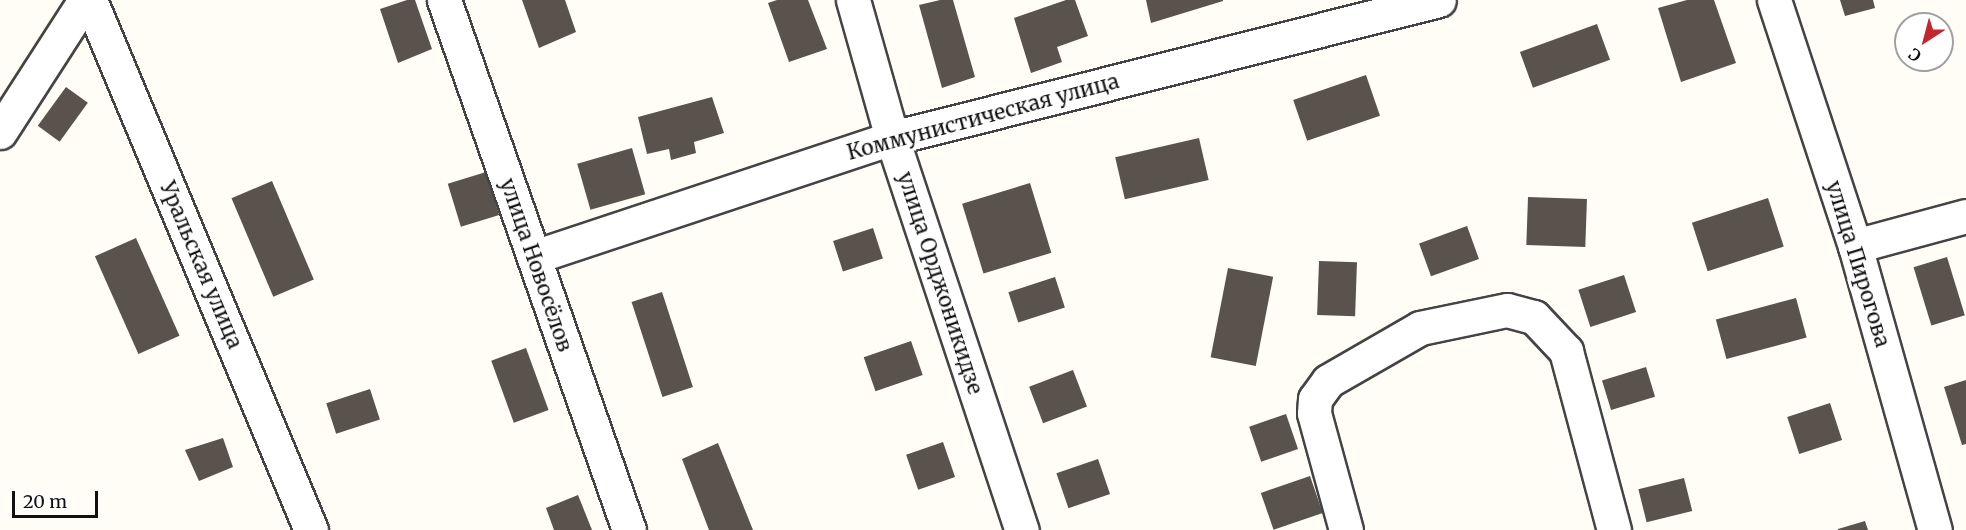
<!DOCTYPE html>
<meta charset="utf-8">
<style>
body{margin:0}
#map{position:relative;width:1966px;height:530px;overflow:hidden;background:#fffdf5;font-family:Merriweather,serif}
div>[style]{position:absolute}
.building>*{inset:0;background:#5a524d;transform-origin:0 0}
.roads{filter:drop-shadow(2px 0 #444) drop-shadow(-2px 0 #444) drop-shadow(0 2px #444) drop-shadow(0 -2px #444)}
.minor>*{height:33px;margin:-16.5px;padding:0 16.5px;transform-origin:16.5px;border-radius:16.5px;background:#fff}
span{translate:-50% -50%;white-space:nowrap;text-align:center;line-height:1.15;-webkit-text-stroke:6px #fff;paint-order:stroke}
.street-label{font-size:21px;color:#111}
.north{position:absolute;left:1894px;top:12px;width:60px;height:60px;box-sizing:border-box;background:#fff;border:2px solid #a0a0a0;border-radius:50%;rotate:216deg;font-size:16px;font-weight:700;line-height:24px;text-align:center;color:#111}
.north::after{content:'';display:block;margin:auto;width:21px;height:27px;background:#c4262e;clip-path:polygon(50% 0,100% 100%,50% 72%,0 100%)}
.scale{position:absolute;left:12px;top:491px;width:86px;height:27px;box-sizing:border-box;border:3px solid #111;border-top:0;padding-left:8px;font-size:18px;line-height:21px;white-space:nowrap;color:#111;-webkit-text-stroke:4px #fff;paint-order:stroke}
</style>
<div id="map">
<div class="building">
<i style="clip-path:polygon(407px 0,415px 0,432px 49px,398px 63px,380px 9px)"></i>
<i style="clip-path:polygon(522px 0,565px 0,576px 32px,539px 48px)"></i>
<i style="clip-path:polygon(777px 0,808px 0,827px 49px,789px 62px,768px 3px)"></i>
<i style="clip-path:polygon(940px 0,953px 0,975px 77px,942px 88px,919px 5px)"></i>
<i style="clip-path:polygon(1066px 0,1075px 0,1088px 36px,1057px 47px,1062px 62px,1031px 73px,1014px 18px)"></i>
<i style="clip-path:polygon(1146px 0,1223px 0,1223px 1px,1151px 23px)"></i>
<i style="clip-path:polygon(1687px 0,1714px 0,1736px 63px,1681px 82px,1658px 8px)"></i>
<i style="clip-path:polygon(1840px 0,1873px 0,1875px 8px,1845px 16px)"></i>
<i style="left:1597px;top:24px;width:38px;height:82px;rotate:70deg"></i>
<i style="left:1366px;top:75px;width:43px;height:77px;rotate:71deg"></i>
<i style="left:66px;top:87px;width:27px;height:48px;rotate:36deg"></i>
<i style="clip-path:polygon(712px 97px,724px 133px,694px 142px,696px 153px,671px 160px,669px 149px,647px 154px,638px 117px)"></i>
<i style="left:1199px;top:138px;width:43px;height:86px;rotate:77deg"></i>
<i style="left:632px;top:148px;width:48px;height:57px;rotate:74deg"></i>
<i style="left:486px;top:172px;width:45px;height:40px;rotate:73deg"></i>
<i style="left:272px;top:181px;width:107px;height:44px;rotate:67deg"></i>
<i style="left:1030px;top:183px;width:73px;height:71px;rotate:73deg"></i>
<i style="left:1528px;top:197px;width:59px;height:48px;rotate:2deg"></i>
<i style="left:1768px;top:198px;width:51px;height:80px;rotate:72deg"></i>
<i style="left:1467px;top:226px;width:35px;height:51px;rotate:70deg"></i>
<i style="left:873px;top:228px;width:32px;height:42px;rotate:72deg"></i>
<i style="left:136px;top:238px;width:107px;height:45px;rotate:66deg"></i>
<i style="left:1947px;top:257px;width:61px;height:35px;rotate:73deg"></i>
<i style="left:1319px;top:261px;width:38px;height:54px;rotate:2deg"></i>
<i style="left:1228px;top:268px;width:46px;height:91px;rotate:11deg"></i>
<i style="left:1624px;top:275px;width:39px;height:48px;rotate:72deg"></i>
<i style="left:1055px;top:277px;width:32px;height:49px;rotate:72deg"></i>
<i style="left:662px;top:292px;width:100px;height:32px;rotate:72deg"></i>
<i style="left:1796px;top:298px;width:41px;height:83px;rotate:75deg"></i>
<i style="left:911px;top:341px;width:36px;height:50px;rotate:71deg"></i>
<i style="left:526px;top:348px;width:66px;height:37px;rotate:70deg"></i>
<i style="left:1646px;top:367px;width:31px;height:46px;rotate:73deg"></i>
<i style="left:1073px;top:370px;width:39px;height:47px;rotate:69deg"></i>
<i style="clip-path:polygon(1966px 380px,1966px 444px,1962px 445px,1944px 387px)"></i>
<i style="left:370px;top:389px;width:32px;height:46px;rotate:72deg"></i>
<i style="left:1830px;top:403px;width:39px;height:45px;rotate:72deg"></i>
<i style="left:1286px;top:414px;width:37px;height:39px;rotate:71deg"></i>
<i style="clip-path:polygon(223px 438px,233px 467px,199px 481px,185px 450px)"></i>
<i style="left:943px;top:442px;width:37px;height:39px;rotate:71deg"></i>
<i style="clip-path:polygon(718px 443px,753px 530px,709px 530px,682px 459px)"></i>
<i style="left:1098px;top:459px;width:37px;height:44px;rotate:71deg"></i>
<i style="left:1310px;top:476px;width:39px;height:52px;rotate:71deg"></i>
<i style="left:1684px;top:478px;width:34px;height:47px;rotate:76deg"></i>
<i style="clip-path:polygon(578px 495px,592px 530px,554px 530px,546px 508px)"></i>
<i style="clip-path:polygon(1865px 521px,1868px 530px,1838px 530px,1838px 529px)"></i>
</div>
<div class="roads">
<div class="minor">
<i style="left:90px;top:0;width:574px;rotate:67.36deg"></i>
<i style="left:444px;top:0;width:561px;rotate:70.76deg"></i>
<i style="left:853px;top:0;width:143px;rotate:74.2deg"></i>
<i style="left:892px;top:138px;width:413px;rotate:71.7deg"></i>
<i style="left:1774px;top:0;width:259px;rotate:71.8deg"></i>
<i style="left:1855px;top:246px;width:295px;rotate:74.3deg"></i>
<i style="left:0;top:132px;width:157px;rotate:-57.2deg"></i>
<i style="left:1855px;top:246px;width:115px;rotate:-15.1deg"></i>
<i style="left:534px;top:257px;width:377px;rotate:-18.4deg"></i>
<i style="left:892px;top:138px;width:564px;rotate:-14.16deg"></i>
<i style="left:1346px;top:530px;width:121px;rotate:-105.3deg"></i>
<i style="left:1314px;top:413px;width:14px;rotate:-86deg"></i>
<i style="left:1315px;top:399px;width:22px;rotate:-54deg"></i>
<i style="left:1328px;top:381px;width:106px;rotate:-29.9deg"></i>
<i style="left:1420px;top:328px;width:89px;rotate:-11.7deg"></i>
<i style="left:1507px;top:310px;width:28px;rotate:15deg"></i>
<i style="left:1534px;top:317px;width:47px;rotate:46.7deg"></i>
<i style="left:1566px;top:351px;width:185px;rotate:75deg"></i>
</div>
</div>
<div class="street-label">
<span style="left:983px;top:117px;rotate:-15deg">Коммунистическая улица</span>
<span style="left:1858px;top:264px;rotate:73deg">улица Пирогова</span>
<span style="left:201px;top:265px;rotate:67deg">Уральская улица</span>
<span style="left:536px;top:265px;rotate:71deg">улица Новосёлов</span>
<span style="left:940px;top:283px;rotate:72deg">улица Орджоникидзе</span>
</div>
<div class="north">С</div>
<div class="scale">20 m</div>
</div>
